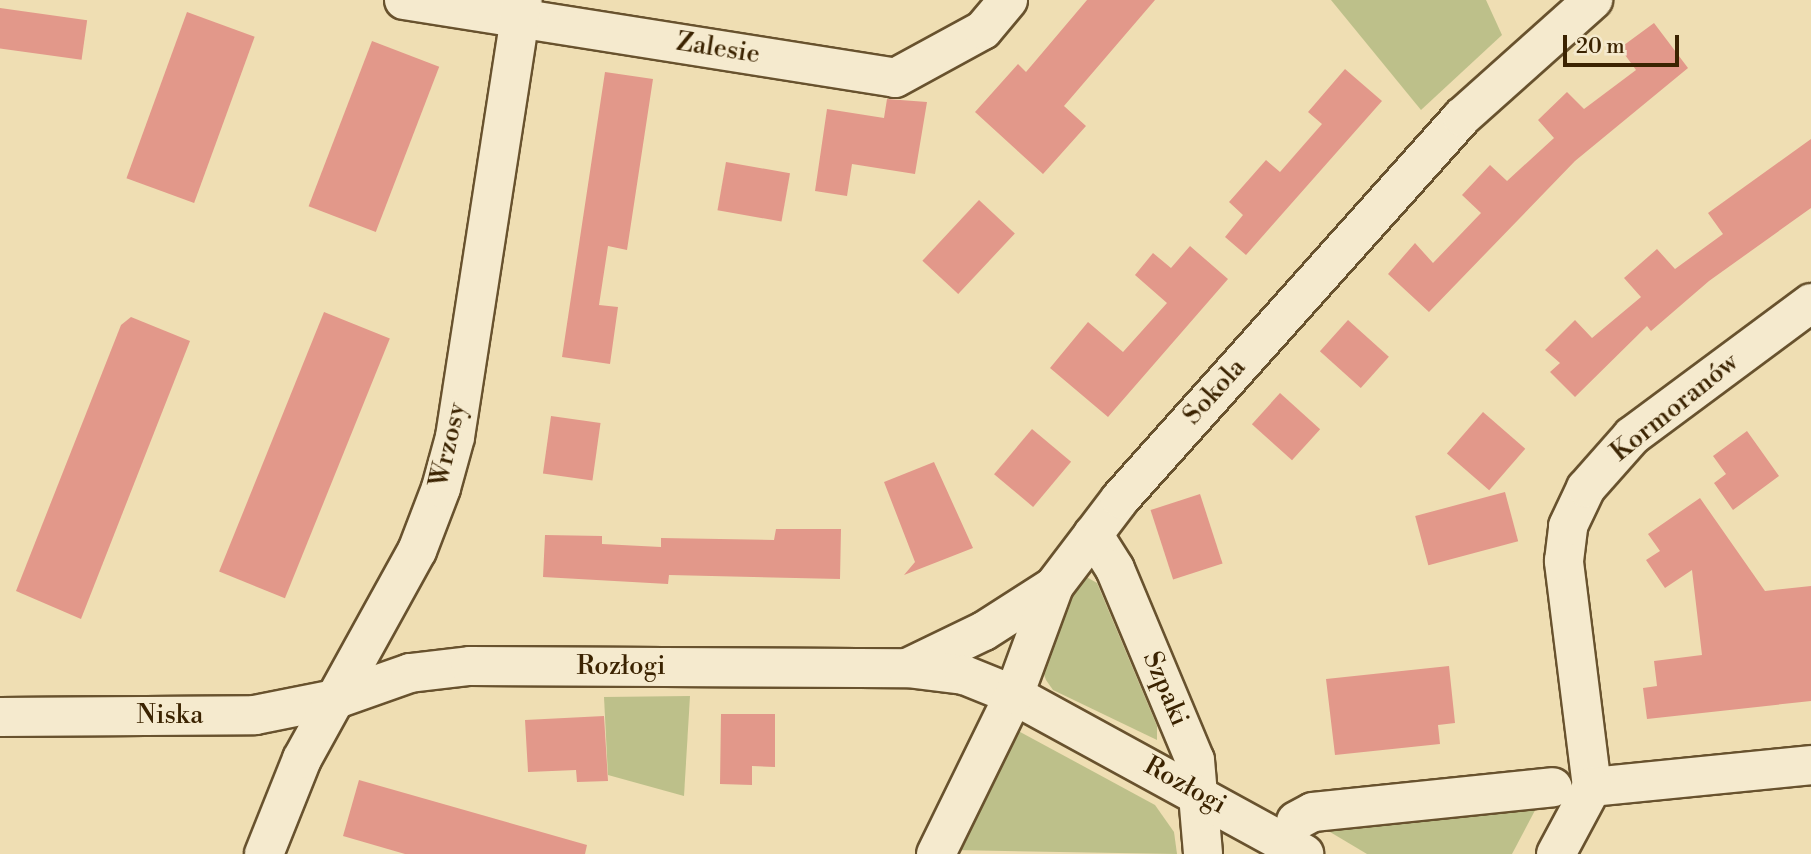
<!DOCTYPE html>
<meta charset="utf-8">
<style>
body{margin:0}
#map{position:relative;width:1811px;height:854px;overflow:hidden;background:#efdeb3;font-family:"Libre Bodoni",serif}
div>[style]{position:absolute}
.green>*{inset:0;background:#bdc08a}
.building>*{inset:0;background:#e2988a;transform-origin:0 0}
.roads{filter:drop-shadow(2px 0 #68522e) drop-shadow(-2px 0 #68522e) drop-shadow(0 2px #68522e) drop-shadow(0 -2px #68522e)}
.street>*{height:38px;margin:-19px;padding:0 19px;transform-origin:19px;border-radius:19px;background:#f5eace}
span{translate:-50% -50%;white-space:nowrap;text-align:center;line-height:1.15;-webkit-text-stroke:6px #f5eace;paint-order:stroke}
.street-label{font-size:26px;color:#3b2301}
.scale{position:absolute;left:1563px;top:35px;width:116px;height:32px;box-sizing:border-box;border:4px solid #3b2301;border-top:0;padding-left:9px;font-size:21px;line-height:24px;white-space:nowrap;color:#3b2301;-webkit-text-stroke:5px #f5eace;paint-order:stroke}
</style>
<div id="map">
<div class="green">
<i style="clip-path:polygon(1331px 0,1486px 0,1502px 35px,1421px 110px)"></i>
<i style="clip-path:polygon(1083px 575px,1097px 583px,1157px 726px,1157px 740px,1053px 690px,1046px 680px,1043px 672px,1077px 578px)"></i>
<i style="clip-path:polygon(690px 696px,684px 796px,608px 775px,604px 697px)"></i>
<i style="clip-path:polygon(1013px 728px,1155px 805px,1174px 832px,1177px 854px,953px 850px)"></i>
<i style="clip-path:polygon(1541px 799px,1512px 854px,1367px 854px,1325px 829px)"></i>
</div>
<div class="building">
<i style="clip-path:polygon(1087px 0,1155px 0,1064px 106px,1086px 126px,1043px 174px,975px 112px,1018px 64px,1026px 72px)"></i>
<i style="left:0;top:8px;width:88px;height:40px;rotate:8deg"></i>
<i style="left:187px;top:12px;width:72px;height:177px;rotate:20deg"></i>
<i style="clip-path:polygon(1654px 23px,1688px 68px,1575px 161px,1429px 312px,1388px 274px,1415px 243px,1433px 263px,1481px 213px,1462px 195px,1490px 165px,1507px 181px,1554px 138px,1538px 120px,1567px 92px,1584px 109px,1636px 70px,1620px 48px)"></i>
<i style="left:372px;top:41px;width:72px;height:177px;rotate:21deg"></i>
<i style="clip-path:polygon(1345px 69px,1382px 101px,1246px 255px,1225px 237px,1243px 215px,1229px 202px,1266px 160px,1280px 172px,1322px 124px,1308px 112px)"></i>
<i style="clip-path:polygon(605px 72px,653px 79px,627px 250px,608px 246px,599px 305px,618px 307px,610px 364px,562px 357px)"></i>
<i style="clip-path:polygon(887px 99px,927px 102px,915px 174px,852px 164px,847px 196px,815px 191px,827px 109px,884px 118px)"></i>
<i style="clip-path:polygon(1811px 139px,1811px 208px,1709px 281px,1651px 331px,1647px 326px,1575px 397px,1550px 372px,1560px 363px,1545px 350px,1575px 320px,1592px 338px,1641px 297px,1624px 278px,1657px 249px,1675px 269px,1723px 234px,1708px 213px)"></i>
<i style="left:726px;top:162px;width:65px;height:49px;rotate:10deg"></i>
<i style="left:979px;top:200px;width:49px;height:83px;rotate:43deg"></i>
<i style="clip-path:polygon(1190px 246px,1228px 279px,1108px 417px,1050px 368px,1088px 322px,1123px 352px,1167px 303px,1135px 275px,1153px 253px,1171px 268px)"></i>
<i style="left:324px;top:312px;width:71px;height:280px;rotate:22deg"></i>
<i style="clip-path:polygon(131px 317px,190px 341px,81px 619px,16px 591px,121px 325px)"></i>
<i style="left:1348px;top:320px;width:55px;height:42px;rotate:42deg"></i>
<i style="left:1280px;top:393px;width:54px;height:42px;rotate:42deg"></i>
<i style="left:1483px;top:412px;width:56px;height:55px;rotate:41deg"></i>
<i style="left:551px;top:416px;width:50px;height:58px;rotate:8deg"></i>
<i style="left:1032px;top:429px;width:51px;height:59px;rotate:40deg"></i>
<i style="clip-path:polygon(1747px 431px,1779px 476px,1733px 510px,1714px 483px,1726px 474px,1713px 456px)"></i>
<i style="clip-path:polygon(934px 462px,973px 548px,904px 575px,915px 562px,884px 482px)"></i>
<i style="left:1505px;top:492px;width:51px;height:93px;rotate:75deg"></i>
<i style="left:1200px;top:494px;width:73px;height:52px;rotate:72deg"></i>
<i style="clip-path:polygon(1700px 498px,1765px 591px,1811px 586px,1811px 701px,1647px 719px,1643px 688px,1657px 686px,1654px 661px,1702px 655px,1692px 570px,1665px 588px,1646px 560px,1660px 551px,1648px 534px)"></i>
<i style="clip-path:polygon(776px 529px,841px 529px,840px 579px,669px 575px,668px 584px,543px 577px,545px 535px,602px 536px,602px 544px,661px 547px,661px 538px,774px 540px)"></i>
<i style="clip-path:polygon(1449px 666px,1455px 723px,1438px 725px,1440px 744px,1335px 755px,1326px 679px)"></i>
<i style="clip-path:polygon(721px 714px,775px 714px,775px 767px,752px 766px,752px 785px,720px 784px)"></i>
<i style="clip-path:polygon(604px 716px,608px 781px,577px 782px,576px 770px,528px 772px,525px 720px)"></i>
<i style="clip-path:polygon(359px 780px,587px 845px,585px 854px,405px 854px,343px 836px)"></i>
</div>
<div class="roads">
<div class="street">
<i style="left:404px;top:0;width:497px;rotate:9deg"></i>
<i style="left:895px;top:78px;width:100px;rotate:-28.6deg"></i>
<i style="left:983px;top:30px;width:39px;rotate:-50deg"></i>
<i style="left:1093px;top:534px;width:41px;rotate:57.8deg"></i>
<i style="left:1115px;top:569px;width:207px;rotate:67.3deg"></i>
<i style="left:1195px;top:760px;width:94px;rotate:85.1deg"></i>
<i style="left:907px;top:668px;width:85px;rotate:-25.7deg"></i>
<i style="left:984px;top:631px;width:83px;rotate:-32.7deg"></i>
<i style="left:0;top:717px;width:255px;rotate:-0.4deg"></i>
<i style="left:255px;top:715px;width:86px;rotate:-11.4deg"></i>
<i style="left:339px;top:698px;width:75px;rotate:-19.4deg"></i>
<i style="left:410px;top:673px;width:60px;rotate:-6.7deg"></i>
<i style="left:470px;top:666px;width:437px;rotate:0.3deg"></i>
<i style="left:907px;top:668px;width:57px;rotate:7deg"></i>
<i style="left:964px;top:675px;width:54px;rotate:21.8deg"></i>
<i style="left:1014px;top:695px;width:331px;rotate:28.7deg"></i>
<i style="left:1592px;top:787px;width:228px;rotate:-97.1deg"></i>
<i style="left:1564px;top:561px;width:35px;rotate:-83deg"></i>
<i style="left:1568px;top:526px;width:42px;rotate:-64.7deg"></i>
<i style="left:1586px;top:488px;width:69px;rotate:-48.5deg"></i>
<i style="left:1632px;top:436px;width:223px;rotate:-36.6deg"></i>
<i style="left:1592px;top:787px;width:220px;rotate:-5.7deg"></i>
<i style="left:1296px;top:821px;width:19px;rotate:-28deg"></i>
<i style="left:1313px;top:812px;width:241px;rotate:-5.9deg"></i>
<i style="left:264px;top:854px;width:102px;rotate:-68.2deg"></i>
<i style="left:302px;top:759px;width:238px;rotate:-61.1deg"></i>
<i style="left:417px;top:551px;width:67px;rotate:-69.1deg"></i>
<i style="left:441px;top:488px;width:53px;rotate:-74.6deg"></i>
<i style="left:455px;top:437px;width:442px;rotate:-81.2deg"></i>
<i style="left:936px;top:854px;width:177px;rotate:-63.9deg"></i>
<i style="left:1014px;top:695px;width:116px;rotate:-69.8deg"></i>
<i style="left:1054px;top:586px;width:109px;rotate:-52.8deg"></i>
<i style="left:1120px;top:499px;width:513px;rotate:-48.16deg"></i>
<i style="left:1462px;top:117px;width:176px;rotate:-41.8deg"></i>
<i style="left:1556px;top:854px;width:76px;rotate:-61.8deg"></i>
</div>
</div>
<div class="street-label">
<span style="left:718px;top:49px;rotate:9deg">Zalesie</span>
<span style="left:1215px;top:392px;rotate:-48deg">Sokola</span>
<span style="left:1675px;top:408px;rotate:-39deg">Kormoranów</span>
<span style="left:449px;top:445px;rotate:-77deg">Wrzosy</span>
<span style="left:621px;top:667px">Rozłogi</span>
<span style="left:1165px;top:689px;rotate:67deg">Szpaki</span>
<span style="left:170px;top:716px">Niska</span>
<span style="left:1185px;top:786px;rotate:29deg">Rozłogi</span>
</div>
<div class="scale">20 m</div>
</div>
